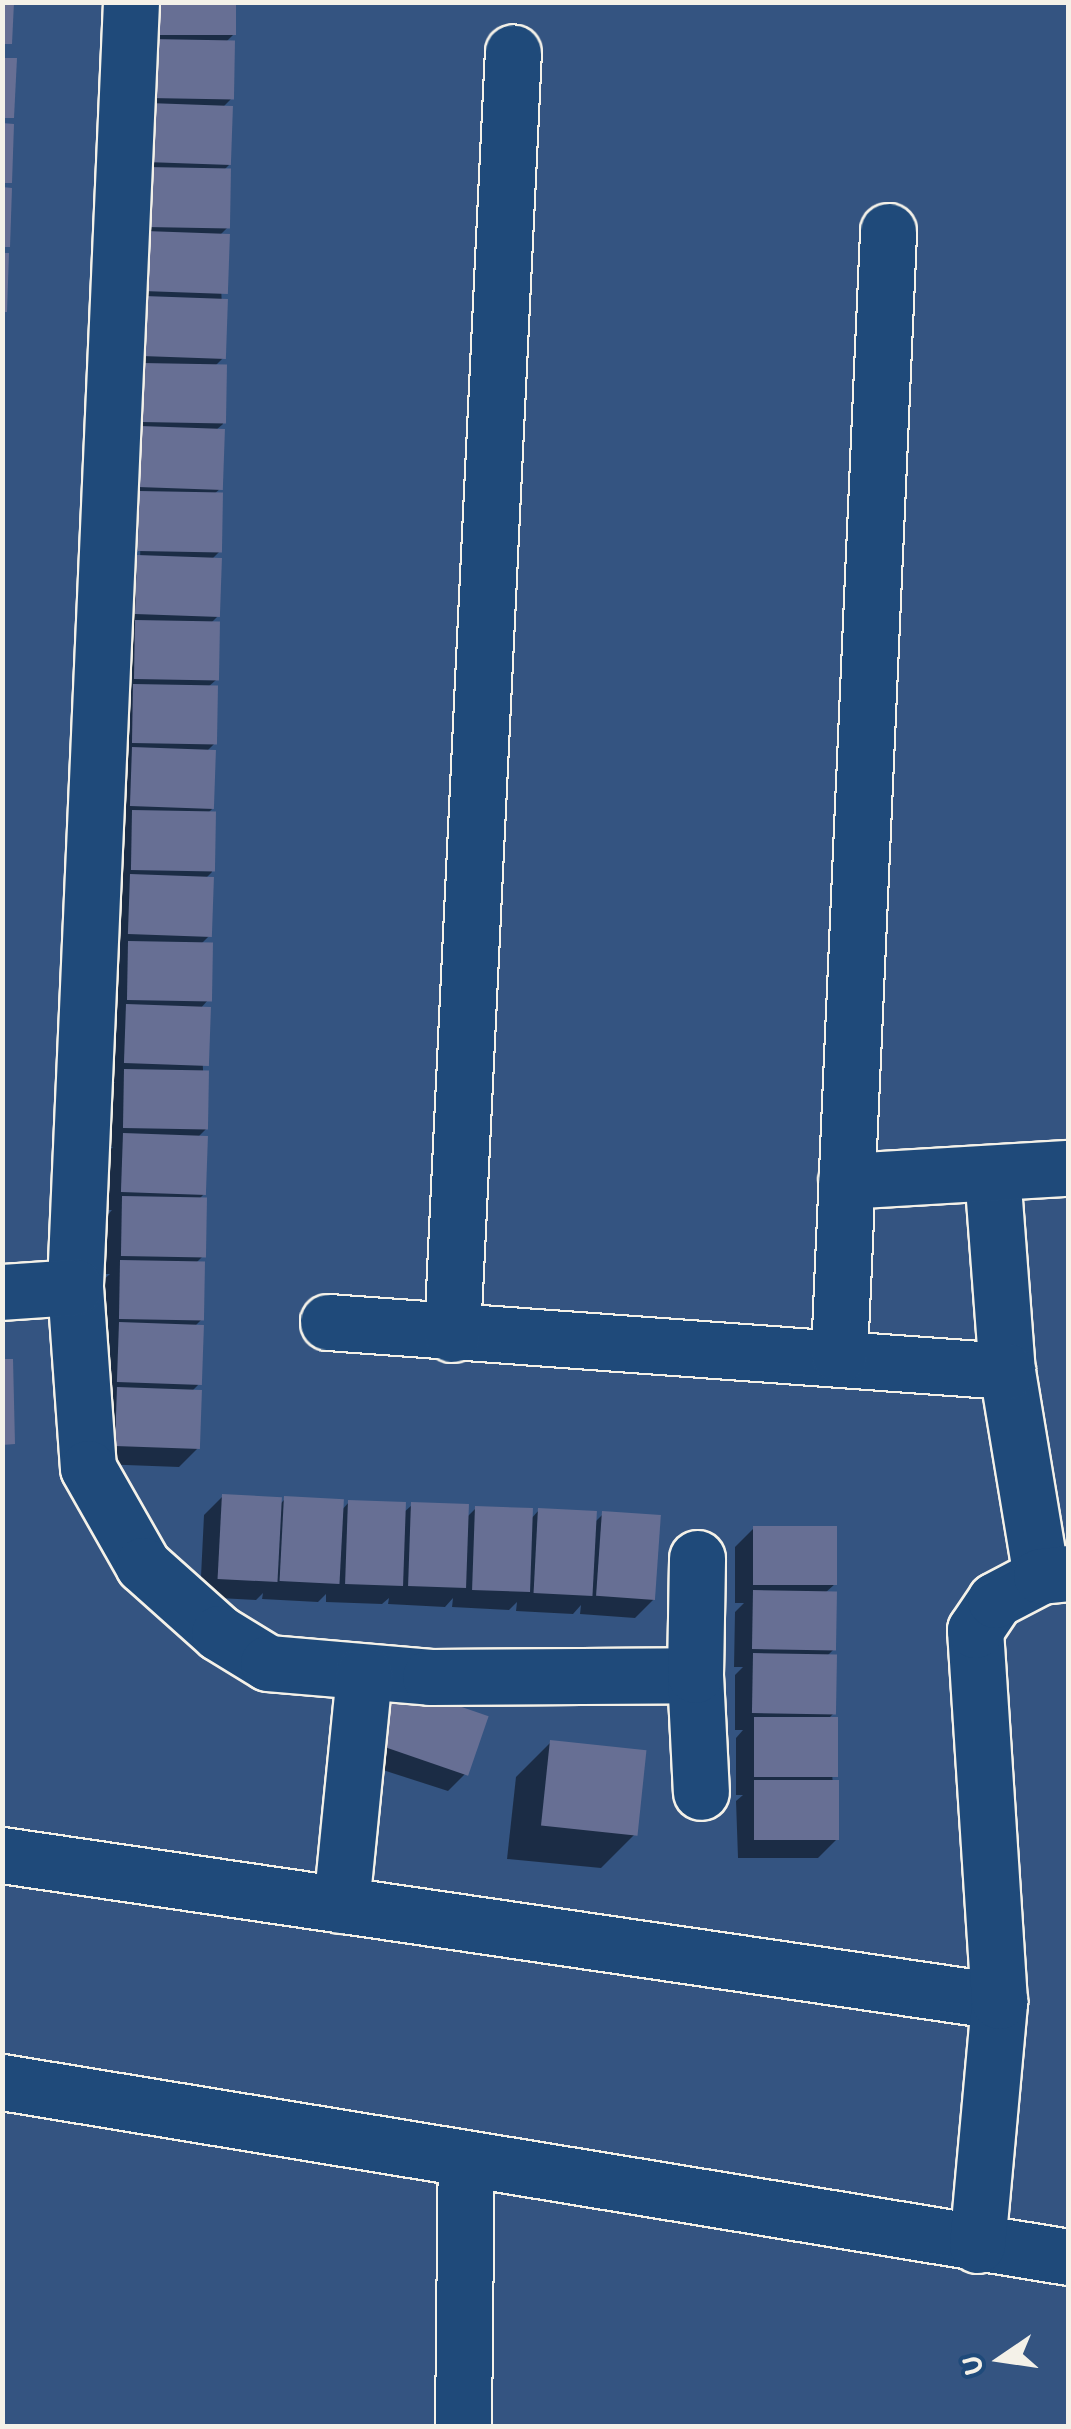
<!DOCTYPE html>
<style>
body{margin:0}
#map{position:relative;width:1071px;height:2429px;overflow:hidden;background:#345481;font-family:Itim,sans-serif}
div>[style]{position:absolute}
.shadow>*{inset:0;background:#0007}
.building>*{inset:0;background:#676f94;transform-origin:0 0}
.roads{filter:drop-shadow(2px 0 #f4f1e8) drop-shadow(-2px 0 #f4f1e8) drop-shadow(0 2px #f4f1e8) drop-shadow(0 -2px #f4f1e8)}
.street>*{height:55px;margin:-27.5px;padding:0 27.5px;transform-origin:27.5px;border-radius:27.5px;background:#1f4a7a}
.secondary>*{height:55px;margin:-27.5px;padding:0 27.5px;transform-origin:27.5px;border-radius:27.5px;background:#1f4a7a}
span{translate:-50% -50%;white-space:nowrap;text-align:center;line-height:1.15;-webkit-text-stroke:8px #1f4a7a;paint-order:stroke}
.frame{position:absolute;inset:0;border:5px solid #f4f1e8;pointer-events:none}
.north{position:absolute;left:951px;top:2309px;width:100px;height:100px;-webkit-text-stroke:8px #1f4a7a;paint-order:stroke;rotate:257deg;font-size:28px;font-weight:700;line-height:40px;text-align:center;color:#f4f1e8}
.north::after{content:'';display:block;margin:auto;width:35px;height:45px;background:#f4f1e8;clip-path:polygon(50% 0,100% 100%,50% 72%,0 100%)}
</style>
<div id="map">
<div class="shadow">
<i style="clip-path:polygon(evenodd,134px 2px,233px 35px,225px 43px,231px 99px,222px 108px,230px 164px,222px 172px,228px 227px,219px 236px,224px 357px,215px 366px,223px 424px,215px 431px,221px 488px,213px 495px,220px 551px,211px 560px,218px 616px,210px 624px,216px 680px,208px 687px,215px 743px,206px 752px,213px 808px,207px 814px,212px 872px,205px 879px,210px 935px,201px 944px,208px 1000px,200px 1009px,206px 1129px,197px 1138px,204px 1194px,198px 1200px,203px 1256px,195px 1264px,201px 1320px,194px 1327px,200px 1383px,191px 1392px,198px 1448px,179px 1467px,99px 1464px,101px 1343px,108px 1337px,102px 1337px,102px 1281px,110px 1274px,103px 1274px,105px 1218px,112px 1210px,104px 1210px,105px 1154px,113px 1147px,106px 1146px,106px 1091px,115px 1082px,108px 1081px,108px 1026px,116px 1018px,108px 1018px,110px 962px,120px 952px,110px 952px,134px 2px,136px 509px,141px 509px,140px 563px,135px 563px,136px 509px)"></i>
<i style="clip-path:polygon(223px 1496px,279px 1505px,285px 1499px,341px 1511px,349px 1502px,403px 1513px,412px 1505px,466px 1518px,476px 1508px,530px 1520px,539px 1510px,594px 1523px,603px 1514px,654px 1599px,635px 1618px,580px 1614px,581px 1605px,573px 1614px,516px 1611px,517px 1602px,509px 1610px,452px 1607px,453px 1598px,445px 1607px,388px 1604px,389px 1598px,382px 1604px,326px 1602px,326px 1594px,318px 1602px,262px 1599px,263px 1593px,256px 1600px,200px 1597px,204px 1515px)"></i>
<i style="clip-path:polygon(754px 1528px,835px 1584px,825px 1593px,834px 1649px,827px 1656px,836px 1711px,828px 1719px,837px 1839px,818px 1858px,738px 1858px,736px 1801px,743px 1795px,736px 1795px,736px 1738px,743px 1730px,735px 1730px,735px 1675px,743px 1667px,734px 1667px,735px 1612px,744px 1603px,735px 1603px,735px 1547px)"></i>
<i style="clip-path:polygon(396px 1687px,467px 1772px,448px 1791px,358px 1762px)"></i>
<i style="clip-path:polygon(551px 1742px,635px 1834px,601px 1868px,507px 1859px,516px 1777px)"></i>
</div>
<div class="building">
<i style="clip-path:polygon(2px 2px,14px 2px,12px 44px,2px 44px)"></i>
<i style="left:151px;top:2px;width:85px;height:33px"></i>
<i style="left:150px;top:39px;width:85px;height:59px;rotate:1deg"></i>
<i style="clip-path:polygon(2px 58px,17px 58px,14px 118px,2px 118px)"></i>
<i style="left:148px;top:103px;width:85px;height:59px;rotate:2deg"></i>
<i style="clip-path:polygon(2px 123px,14px 124px,12px 183px,2px 183px)"></i>
<i style="left:147px;top:167px;width:84px;height:60px;rotate:1deg"></i>
<i style="clip-path:polygon(2px 187px,12px 188px,10px 247px,2px 247px)"></i>
<i style="left:145px;top:231px;width:85px;height:60px;rotate:2deg"></i>
<i style="clip-path:polygon(2px 253px,9px 253px,7px 312px,2px 312px)"></i>
<i style="left:144px;top:296px;width:84px;height:60px;rotate:2deg"></i>
<i style="left:142px;top:363px;width:85px;height:59px;rotate:1deg"></i>
<i style="left:140px;top:426px;width:85px;height:61px;rotate:2deg"></i>
<i style="left:139px;top:491px;width:84px;height:60px;rotate:1deg"></i>
<i style="left:137px;top:555px;width:85px;height:59px;rotate:2deg"></i>
<i style="left:135px;top:620px;width:85px;height:59px;rotate:1deg"></i>
<i style="left:133px;top:684px;width:85px;height:59px;rotate:1deg"></i>
<i style="left:132px;top:747px;width:84px;height:59px;rotate:2deg"></i>
<i style="left:132px;top:810px;width:84px;height:60px;rotate:1deg"></i>
<i style="left:130px;top:874px;width:84px;height:60px;rotate:2deg"></i>
<i style="left:128px;top:941px;width:85px;height:59px;rotate:1deg"></i>
<i style="left:126px;top:1004px;width:85px;height:59px;rotate:2deg"></i>
<i style="left:124px;top:1069px;width:85px;height:59px;rotate:1deg"></i>
<i style="left:123px;top:1133px;width:85px;height:59px;rotate:2deg"></i>
<i style="left:122px;top:1196px;width:85px;height:60px;rotate:1deg"></i>
<i style="left:120px;top:1260px;width:85px;height:59px;rotate:1deg"></i>
<i style="left:119px;top:1322px;width:85px;height:60px;rotate:2deg"></i>
<i style="clip-path:polygon(2px 1359px,13px 1359px,15px 1444px,2px 1445px)"></i>
<i style="left:117px;top:1387px;width:85px;height:59px;rotate:2deg"></i>
<i style="left:222px;top:1494px;width:60px;height:85px;rotate:3deg"></i>
<i style="left:284px;top:1496px;width:60px;height:85px;rotate:3deg"></i>
<i style="left:348px;top:1500px;width:58px;height:84px;rotate:2deg"></i>
<i style="left:411px;top:1502px;width:58px;height:84px;rotate:2deg"></i>
<i style="left:475px;top:1506px;width:58px;height:84px;rotate:2deg"></i>
<i style="left:538px;top:1508px;width:59px;height:85px;rotate:3deg"></i>
<i style="left:602px;top:1511px;width:59px;height:85px;rotate:4deg"></i>
<i style="left:753px;top:1526px;width:84px;height:59px"></i>
<i style="left:753px;top:1590px;width:84px;height:59px;rotate:1deg"></i>
<i style="left:753px;top:1653px;width:84px;height:60px;rotate:1deg"></i>
<i style="left:395px;top:1684px;width:99px;height:63px;rotate:19deg"></i>
<i style="left:754px;top:1717px;width:84px;height:60px"></i>
<i style="left:550px;top:1740px;width:97px;height:86px;rotate:6deg"></i>
<i style="left:754px;top:1780px;width:85px;height:60px"></i>
</div>
<div class="roads">
<div class="street">
<i style="left:131px;top:2px;width:1286px;rotate:92.5deg"></i>
<i style="left:75px;top:1287px;width:181px;rotate:85.9deg"></i>
<i style="left:88px;top:1468px;width:112px;rotate:60.4deg"></i>
<i style="left:143px;top:1565px;width:102px;rotate:41.8deg"></i>
<i style="left:219px;top:1633px;width:57px;rotate:31.5deg"></i>
<i style="left:268px;top:1663px;width:163px;rotate:4.9deg"></i>
<i style="left:430px;top:1677px;width:265px;rotate:-0.4deg"></i>
<i style="left:695px;top:1675px;width:117px;rotate:87.1deg"></i>
<i style="left:992px;top:1173px;width:199px;rotate:85.7deg"></i>
<i style="left:1007px;top:1371px;width:208px;rotate:80.6deg"></i>
<i style="left:846px;top:1181px;width:222px;rotate:-3.4deg"></i>
<i style="left:2px;top:1292px;width:73px;rotate:-3.9deg"></i>
<i style="left:328px;top:1322px;width:681px;rotate:4.13deg"></i>
<i style="left:452px;top:1334px;width:1283px;rotate:-87.28deg"></i>
<i style="left:839px;top:1355px;width:1125px;rotate:-87.5deg"></i>
<i style="left:695px;top:1675px;width:117px;rotate:-89deg"></i>
<i style="left:341px;top:1905px;width:233px;rotate:-84.3deg"></i>
<i style="left:463px;top:2426px;width:266px;rotate:-89.4deg"></i>
</div>
<div class="secondary">
<i style="left:2px;top:1855px;width:1008px;rotate:8.33deg"></i>
<i style="left:2px;top:2082px;width:1080px;rotate:9.32deg"></i>
<i style="left:977px;top:2245px;width:245px;rotate:-84.8deg"></i>
<i style="left:999px;top:2001px;width:372px;rotate:-93.7deg"></i>
<i style="left:975px;top:1630px;width:36px;rotate:-56deg"></i>
<i style="left:995px;top:1600px;width:52px;rotate:-27.6deg"></i>
<i style="left:1041px;top:1576px;width:27px;rotate:-6deg"></i>
</div>
</div>
<div class="frame"></div>
<div class="north">U</div>
</div>
